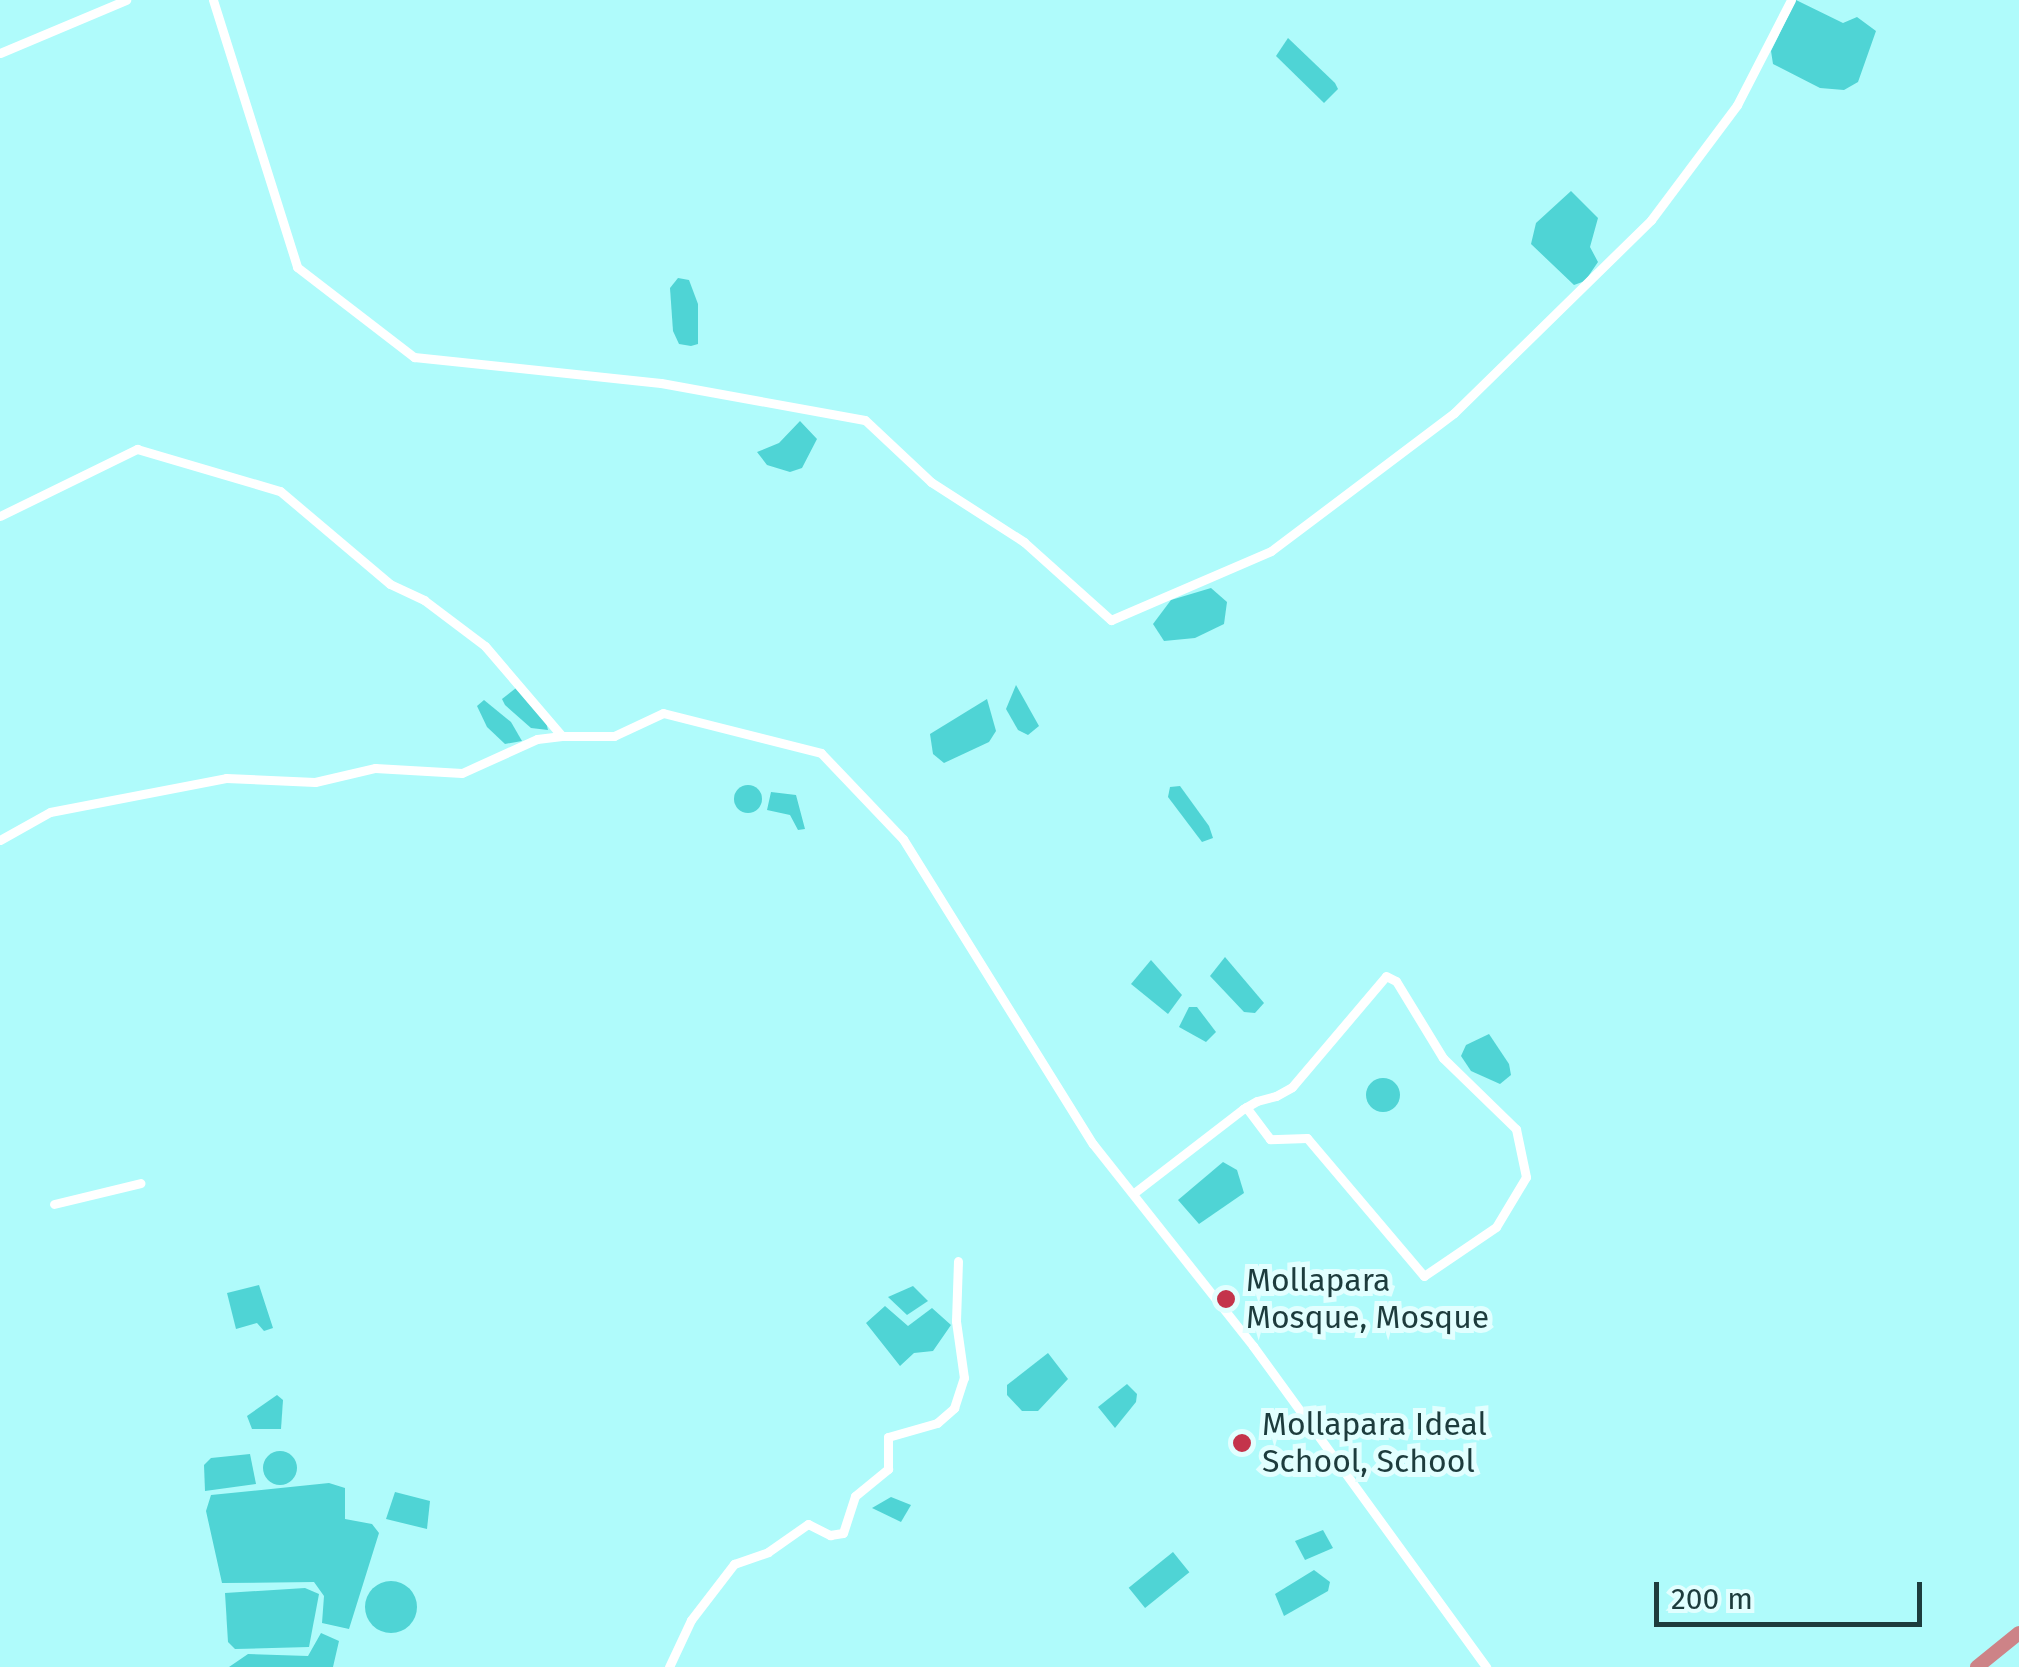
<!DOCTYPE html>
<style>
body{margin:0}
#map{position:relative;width:2019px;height:1667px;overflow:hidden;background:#affbfb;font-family:"Fira Sans",sans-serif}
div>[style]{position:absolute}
.water>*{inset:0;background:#4fd4d5;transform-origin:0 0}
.round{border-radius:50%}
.minor>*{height:9px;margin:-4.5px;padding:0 4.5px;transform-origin:4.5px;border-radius:4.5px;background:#fff}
.highway>*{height:14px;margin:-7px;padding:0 7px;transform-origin:7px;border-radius:7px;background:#cd8387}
.dots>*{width:28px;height:28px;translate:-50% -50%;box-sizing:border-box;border:5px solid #e2ffff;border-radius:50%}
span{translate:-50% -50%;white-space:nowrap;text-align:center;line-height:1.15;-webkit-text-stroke:10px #e2ffff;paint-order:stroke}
.poi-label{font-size:32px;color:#1d3c3d}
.left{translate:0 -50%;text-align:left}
.scale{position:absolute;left:1654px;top:1582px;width:268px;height:45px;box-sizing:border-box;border:5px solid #1d3c3d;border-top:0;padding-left:12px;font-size:30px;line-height:35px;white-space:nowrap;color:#1d3c3d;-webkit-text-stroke:8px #e2ffff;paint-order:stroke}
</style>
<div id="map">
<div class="water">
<i style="clip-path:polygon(1796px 0,1843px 23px,1857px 17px,1876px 31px,1858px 82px,1844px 90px,1820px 88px,1773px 64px,1771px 51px)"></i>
<i style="clip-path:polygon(1288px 38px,1335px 83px,1338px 89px,1324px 103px,1276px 56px)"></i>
<i style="clip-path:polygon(1571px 191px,1598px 218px,1590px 247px,1598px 262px,1585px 281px,1574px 285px,1531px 244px,1536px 223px)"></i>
<i style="clip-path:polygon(678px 278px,689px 280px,698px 304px,698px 344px,691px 346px,679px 344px,673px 331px,670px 288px)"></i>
<i style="clip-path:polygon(800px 421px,817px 439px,802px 468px,790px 472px,767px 465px,757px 452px,779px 443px)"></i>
<i style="clip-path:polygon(1211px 588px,1227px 602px,1224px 624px,1195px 638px,1164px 641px,1153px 624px,1171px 600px)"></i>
<i style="clip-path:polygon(1016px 685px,1039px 726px,1028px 735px,1018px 730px,1006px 709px)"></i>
<i style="clip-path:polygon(516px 688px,546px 722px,548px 730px,531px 728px,505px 705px,502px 699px)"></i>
<i style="clip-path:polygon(987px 699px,996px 731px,989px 742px,944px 763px,933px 754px,930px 734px)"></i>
<i style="clip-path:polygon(484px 700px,511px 722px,522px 741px,505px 744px,487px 727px,477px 706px)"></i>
<i class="round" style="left:734px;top:785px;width:28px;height:28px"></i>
<i style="clip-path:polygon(1180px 786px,1209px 826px,1213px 838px,1202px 842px,1168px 797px,1170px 787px)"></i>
<i style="clip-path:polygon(771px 792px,796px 795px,805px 829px,798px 830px,790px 815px,767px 810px)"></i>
<i style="clip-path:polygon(1225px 957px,1264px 1003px,1255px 1013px,1244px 1012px,1210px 976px)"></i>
<i style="clip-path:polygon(1151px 960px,1182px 995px,1168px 1014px,1131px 984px)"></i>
<i style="clip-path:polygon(1189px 1007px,1197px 1007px,1216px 1032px,1206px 1042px,1179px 1027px)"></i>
<i style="clip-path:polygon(1489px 1034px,1509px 1064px,1511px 1075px,1500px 1084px,1471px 1071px,1461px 1056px,1466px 1045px)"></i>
<i class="round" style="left:1366px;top:1078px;width:34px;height:34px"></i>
<i style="clip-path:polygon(1223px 1162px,1237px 1170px,1244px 1193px,1199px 1224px,1178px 1200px)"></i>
<i style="clip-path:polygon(259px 1285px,273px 1328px,264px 1331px,257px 1323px,236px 1329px,227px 1293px)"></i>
<i style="clip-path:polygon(913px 1286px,928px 1301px,907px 1315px,888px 1297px)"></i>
<i style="clip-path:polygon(885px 1306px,908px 1326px,932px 1308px,951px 1325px,933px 1351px,914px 1353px,900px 1366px,866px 1323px)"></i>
<i style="clip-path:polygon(1048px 1353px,1068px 1379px,1038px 1411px,1022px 1411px,1007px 1395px,1007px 1385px)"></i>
<i style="clip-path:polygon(1127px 1384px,1137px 1394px,1136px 1402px,1115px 1428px,1098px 1407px)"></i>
<i style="clip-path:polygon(277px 1395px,283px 1400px,281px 1429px,252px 1429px,247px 1416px)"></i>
<i class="round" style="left:263px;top:1451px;width:34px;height:34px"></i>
<i style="clip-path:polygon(250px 1454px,256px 1484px,205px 1491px,204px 1465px,211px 1458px)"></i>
<i style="clip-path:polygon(329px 1483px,345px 1488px,345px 1519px,372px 1524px,379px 1533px,349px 1629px,322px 1623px,324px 1596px,314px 1582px,222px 1583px,206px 1511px,211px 1495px)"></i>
<i style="clip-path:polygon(395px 1492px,430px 1501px,427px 1529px,386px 1519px)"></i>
<i style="clip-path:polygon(891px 1497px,911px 1505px,901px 1522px,872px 1508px)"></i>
<i style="clip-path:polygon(1323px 1530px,1333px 1548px,1305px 1560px,1295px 1541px)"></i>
<i style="left:1173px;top:1552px;width:26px;height:57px;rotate:51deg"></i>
<i style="clip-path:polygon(1314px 1570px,1330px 1582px,1328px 1591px,1284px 1616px,1275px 1594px)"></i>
<i class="round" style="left:365px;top:1581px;width:52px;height:52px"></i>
<i style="clip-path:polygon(305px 1588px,319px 1594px,309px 1647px,235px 1649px,228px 1642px,225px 1593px)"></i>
<i style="clip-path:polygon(321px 1633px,339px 1641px,333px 1667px,229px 1667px,248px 1654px,308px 1656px)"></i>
</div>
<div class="minor">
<i style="left:213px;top:0;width:280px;rotate:72.5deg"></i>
<i style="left:297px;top:267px;width:148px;rotate:37.6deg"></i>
<i style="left:414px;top:357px;width:248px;rotate:6deg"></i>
<i style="left:661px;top:383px;width:207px;rotate:10.3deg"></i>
<i style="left:865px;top:420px;width:91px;rotate:43.2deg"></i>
<i style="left:931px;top:482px;width:111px;rotate:32.8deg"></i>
<i style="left:1024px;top:542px;width:117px;rotate:41.9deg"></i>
<i style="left:1111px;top:620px;width:174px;rotate:-23.3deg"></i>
<i style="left:1271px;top:551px;width:229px;rotate:-37deg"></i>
<i style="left:1454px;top:413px;width:276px;rotate:-44.4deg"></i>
<i style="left:1651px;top:220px;width:144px;rotate:-53.2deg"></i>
<i style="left:1737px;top:105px;width:118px;rotate:-62.8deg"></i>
<i style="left:0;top:53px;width:137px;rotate:-22.8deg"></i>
<i style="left:0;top:516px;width:153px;rotate:-26.1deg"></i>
<i style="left:137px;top:449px;width:149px;rotate:16.4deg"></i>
<i style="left:280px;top:491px;width:144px;rotate:40.2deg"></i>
<i style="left:390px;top:584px;width:38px;rotate:25deg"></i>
<i style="left:424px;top:600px;width:76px;rotate:37deg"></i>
<i style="left:485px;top:646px;width:118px;rotate:49.5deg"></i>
<i style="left:562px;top:736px;width:52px"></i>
<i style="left:614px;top:736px;width:54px;rotate:-25.1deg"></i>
<i style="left:663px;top:713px;width:163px;rotate:14.2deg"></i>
<i style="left:821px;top:753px;width:119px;rotate:46.4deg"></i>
<i style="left:903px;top:839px;width:359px;rotate:58.1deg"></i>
<i style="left:1093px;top:1144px;width:258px;rotate:51.6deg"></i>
<i style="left:1253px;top:1346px;width:397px;rotate:54deg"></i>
<i style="left:0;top:840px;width:57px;rotate:-29.2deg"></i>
<i style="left:50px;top:812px;width:179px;rotate:-10.9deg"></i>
<i style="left:226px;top:778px;width:89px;rotate:2.6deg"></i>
<i style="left:315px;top:782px;width:62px;rotate:-13.1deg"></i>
<i style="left:375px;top:768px;width:87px;rotate:3.3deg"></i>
<i style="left:462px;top:773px;width:82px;rotate:-24.4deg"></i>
<i style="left:537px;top:739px;width:25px;rotate:-7deg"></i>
<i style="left:1134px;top:1193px;width:138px;rotate:-37.6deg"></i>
<i style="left:1243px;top:1109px;width:16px;rotate:-30deg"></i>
<i style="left:1257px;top:1101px;width:20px;rotate:-15deg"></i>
<i style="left:1276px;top:1096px;width:18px;rotate:-29deg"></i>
<i style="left:1292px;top:1087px;width:145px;rotate:-49.7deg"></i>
<i style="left:1386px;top:976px;width:11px;rotate:27deg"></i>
<i style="left:1396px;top:981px;width:90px;rotate:58.6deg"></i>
<i style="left:1443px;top:1058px;width:102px;rotate:44.2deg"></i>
<i style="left:1516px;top:1129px;width:49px;rotate:78.2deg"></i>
<i style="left:1526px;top:1177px;width:58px;rotate:121deg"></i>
<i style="left:1496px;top:1227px;width:87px;rotate:145.8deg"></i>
<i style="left:1424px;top:1276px;width:181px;rotate:-130.3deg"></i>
<i style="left:1307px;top:1138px;width:37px;rotate:178deg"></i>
<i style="left:1270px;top:1139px;width:40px;rotate:-127deg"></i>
<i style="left:54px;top:1204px;width:89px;rotate:-13.6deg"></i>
<i style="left:669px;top:1667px;width:52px;rotate:-64.9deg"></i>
<i style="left:691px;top:1620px;width:71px;rotate:-52.5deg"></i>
<i style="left:734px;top:1564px;width:36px;rotate:-19deg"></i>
<i style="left:768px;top:1552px;width:49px;rotate:-35deg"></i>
<i style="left:808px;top:1524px;width:25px;rotate:27deg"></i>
<i style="left:830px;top:1535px;width:13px;rotate:-9deg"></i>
<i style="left:843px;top:1533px;width:39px;rotate:-72deg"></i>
<i style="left:855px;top:1496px;width:43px;rotate:-39.3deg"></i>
<i style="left:888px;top:1469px;width:32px;rotate:-90deg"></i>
<i style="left:888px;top:1437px;width:51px;rotate:-15.9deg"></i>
<i style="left:937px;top:1423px;width:23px;rotate:-41deg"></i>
<i style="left:954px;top:1408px;width:32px;rotate:-72deg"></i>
<i style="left:964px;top:1378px;width:58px;rotate:-98deg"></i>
<i style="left:956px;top:1321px;width:60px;rotate:-88.1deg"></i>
</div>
<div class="highway">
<i style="left:1977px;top:1667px;width:54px;rotate:-39deg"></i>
</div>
<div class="dots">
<i style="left:1226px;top:1299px;background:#c4344b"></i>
<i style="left:1242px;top:1443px;background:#c4344b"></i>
</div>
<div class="poi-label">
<span class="left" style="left:1246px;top:1299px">Mollapara<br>Mosque, Mosque</span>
<span class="left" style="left:1262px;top:1443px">Mollapara Ideal<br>School, School</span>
</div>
<div class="scale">200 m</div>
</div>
